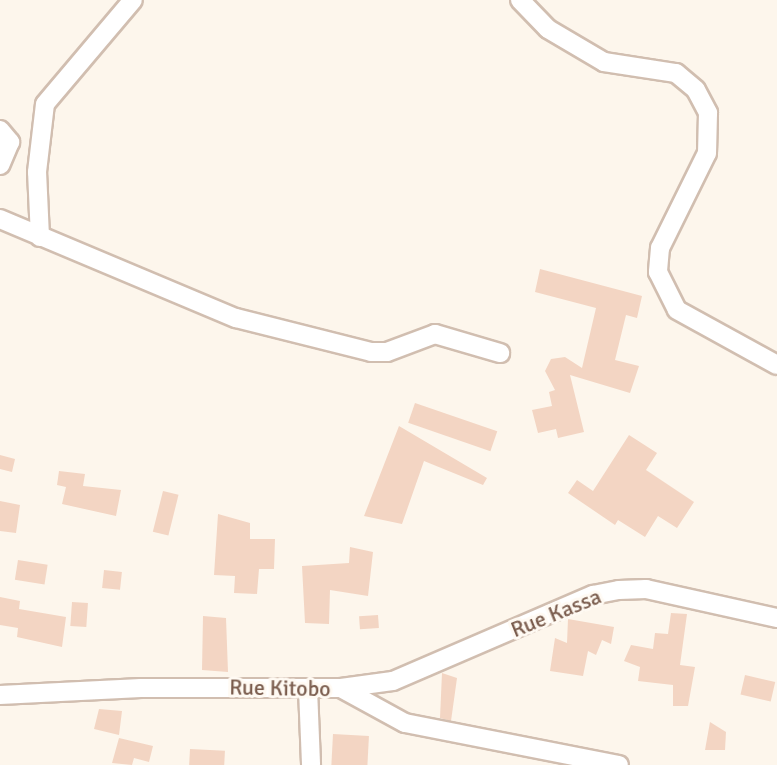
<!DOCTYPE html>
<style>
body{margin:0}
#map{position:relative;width:777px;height:765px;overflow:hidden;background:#fdf6ec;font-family:Signika,sans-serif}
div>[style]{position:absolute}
.building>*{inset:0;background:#f3d5c3;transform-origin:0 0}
.roads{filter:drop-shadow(2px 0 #d1beb0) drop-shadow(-2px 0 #d1beb0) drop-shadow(0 2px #d1beb0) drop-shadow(0 -2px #d1beb0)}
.street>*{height:18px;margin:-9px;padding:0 9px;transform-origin:9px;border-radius:9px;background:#fff}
span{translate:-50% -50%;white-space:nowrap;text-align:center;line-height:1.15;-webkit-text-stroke:6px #fffaf3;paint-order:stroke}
.street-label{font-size:22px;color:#7a5c4d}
</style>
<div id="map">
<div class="building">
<i style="clip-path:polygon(540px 269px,642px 296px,637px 318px,626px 315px,615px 360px,639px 366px,630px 393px,570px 375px,584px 432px,558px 438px,556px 429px,538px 433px,532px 410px,552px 406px,549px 392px,555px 390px,545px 371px,551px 359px,565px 357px,582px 368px,596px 308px,535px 292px)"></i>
<i style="left:415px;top:403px;width:87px;height:21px;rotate:19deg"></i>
<i style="clip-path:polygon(399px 426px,487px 478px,483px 485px,424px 461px,402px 524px,364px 516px)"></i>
<i style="clip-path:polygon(629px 435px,657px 453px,646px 470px,694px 502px,677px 528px,658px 516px,645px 537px,618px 520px,615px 525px,568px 493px,577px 480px,593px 491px)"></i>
<i style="clip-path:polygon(0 455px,15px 459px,12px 472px,0 469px)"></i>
<i style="clip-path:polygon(59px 471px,85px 474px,83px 486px,121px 490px,116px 516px,62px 504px,66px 487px,57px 485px)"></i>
<i style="left:163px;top:491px;width:16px;height:42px;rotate:14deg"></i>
<i style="clip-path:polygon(0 501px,20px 505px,16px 533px,0 531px)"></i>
<i style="clip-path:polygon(218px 514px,250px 523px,250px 539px,275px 539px,274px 569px,259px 569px,257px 594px,234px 593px,235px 576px,214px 575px)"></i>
<i style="clip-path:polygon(350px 547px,373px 552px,368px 596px,330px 590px,329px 624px,305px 623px,302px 566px,349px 563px)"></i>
<i style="left:18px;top:560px;width:30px;height:20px;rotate:9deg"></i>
<i style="left:104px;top:570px;width:18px;height:18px;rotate:6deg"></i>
<i style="clip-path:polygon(0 597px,20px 601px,19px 609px,66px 617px,62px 647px,17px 637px,18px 628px,0 625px)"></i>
<i style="left:72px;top:602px;width:16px;height:24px;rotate:4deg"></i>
<i style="clip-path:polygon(671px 613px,687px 614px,680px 665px,695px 667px,688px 706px,673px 706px,673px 685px,638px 681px,640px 667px,624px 661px,631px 645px,653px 649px,655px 633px,668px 634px)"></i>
<i style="left:378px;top:615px;width:13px;height:19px;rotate:86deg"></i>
<i style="clip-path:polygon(203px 616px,226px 618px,228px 672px,202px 670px)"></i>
<i style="clip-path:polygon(568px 619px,614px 627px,611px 644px,602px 640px,596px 655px,588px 651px,583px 676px,550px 671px,555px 638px,567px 643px)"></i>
<i style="clip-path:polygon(442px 673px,457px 678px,451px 721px,440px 718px)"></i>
<i style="left:745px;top:675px;width:31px;height:20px;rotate:13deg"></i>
<i style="clip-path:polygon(99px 709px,122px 711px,119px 735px,94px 729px)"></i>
<i style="clip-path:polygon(710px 722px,726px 732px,725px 750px,705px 750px)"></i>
<i style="left:333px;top:734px;width:36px;height:31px;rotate:3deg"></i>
<i style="clip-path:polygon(119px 738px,153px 746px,149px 762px,134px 758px,132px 765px,112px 763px)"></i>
<i style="left:190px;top:749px;width:35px;height:16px;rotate:3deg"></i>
</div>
<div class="roads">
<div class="street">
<i style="left:520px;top:0;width:40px;rotate:46deg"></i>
<i style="left:548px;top:29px;width:65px;rotate:30.5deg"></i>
<i style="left:604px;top:62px;width:73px;rotate:8.7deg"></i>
<i style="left:676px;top:73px;width:26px;rotate:40deg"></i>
<i style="left:696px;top:90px;width:26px;rotate:62deg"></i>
<i style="left:708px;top:113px;width:40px;rotate:91.4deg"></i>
<i style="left:707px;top:153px;width:106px;rotate:116.3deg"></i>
<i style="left:660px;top:248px;width:24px;rotate:95deg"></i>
<i style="left:658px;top:272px;width:42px;rotate:63.4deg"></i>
<i style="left:677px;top:310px;width:114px;rotate:28.8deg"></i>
<i style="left:0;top:130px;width:16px;rotate:50deg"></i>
<i style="left:10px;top:142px;width:25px;rotate:113deg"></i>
<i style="left:0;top:219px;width:256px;rotate:22.8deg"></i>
<i style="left:236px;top:318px;width:139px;rotate:14.1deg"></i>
<i style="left:371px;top:352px;width:16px"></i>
<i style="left:387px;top:352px;width:51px;rotate:-20.6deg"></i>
<i style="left:435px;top:334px;width:68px;rotate:16.3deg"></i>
<i style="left:40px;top:237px;width:65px;rotate:-92.6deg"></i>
<i style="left:37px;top:172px;width:68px;rotate:-83.3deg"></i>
<i style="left:45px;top:104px;width:136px;rotate:-49.8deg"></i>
<i style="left:341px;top:688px;width:52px;rotate:-7.7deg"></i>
<i style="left:393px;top:681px;width:218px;rotate:-23.3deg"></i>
<i style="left:593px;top:595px;width:26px;rotate:-11deg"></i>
<i style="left:619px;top:590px;width:27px;rotate:-2deg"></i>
<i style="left:646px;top:589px;width:134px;rotate:12.5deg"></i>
<i style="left:308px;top:689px;width:76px;rotate:87.7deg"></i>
<i style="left:0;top:695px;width:141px;rotate:-2.8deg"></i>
<i style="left:141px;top:688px;width:200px"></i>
<i style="left:341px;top:688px;width:73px;rotate:28.7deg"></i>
<i style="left:405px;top:723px;width:218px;rotate:11.1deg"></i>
</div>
</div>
<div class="street-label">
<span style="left:556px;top:613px;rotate:-22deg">Rue Kassa</span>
<span style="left:280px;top:688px;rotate:1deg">Rue Kitobo</span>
</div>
</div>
